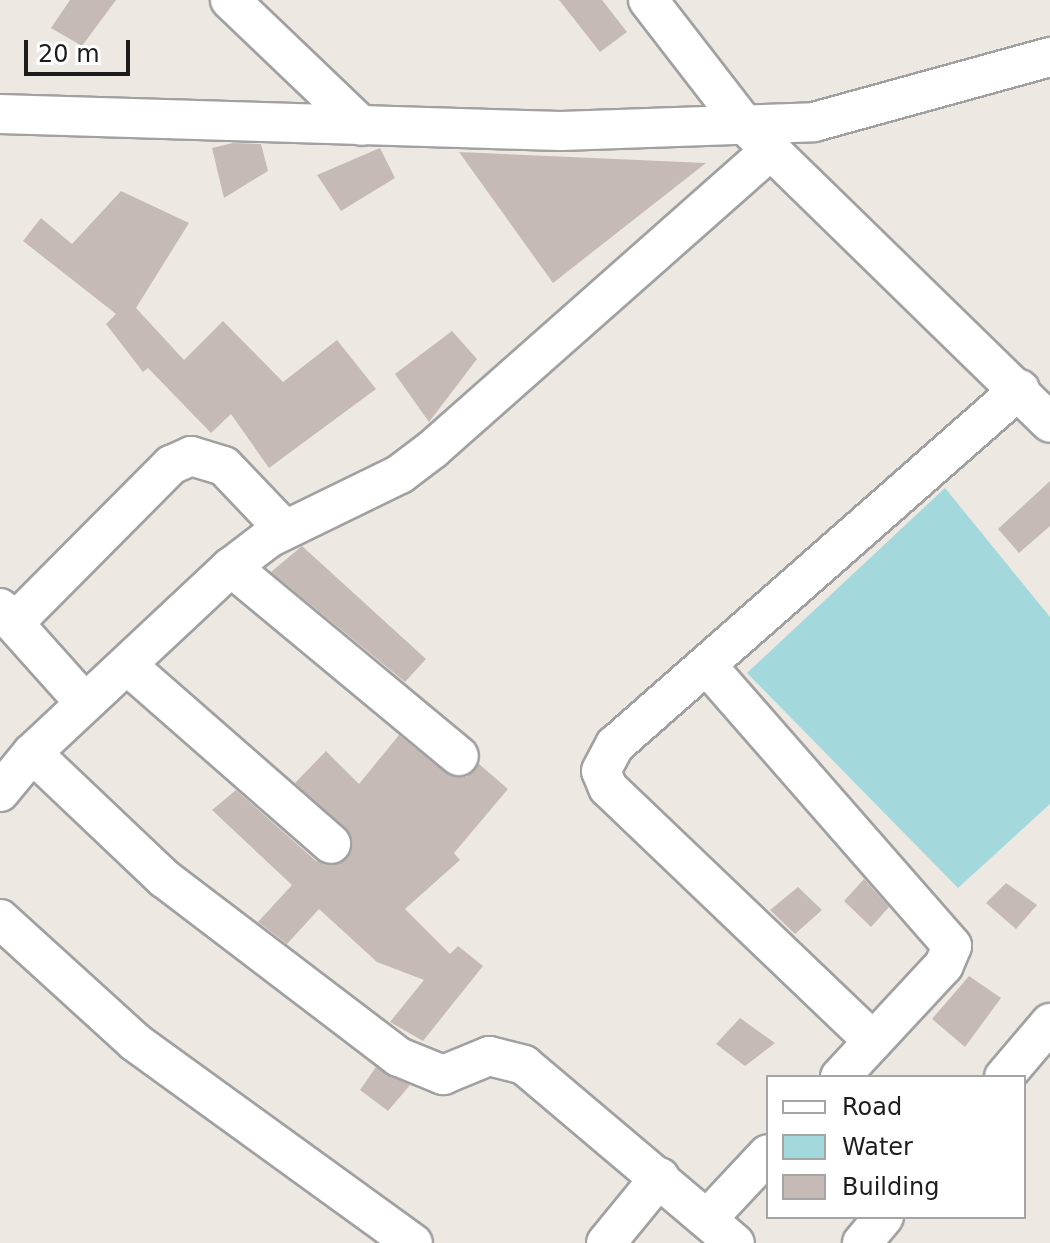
<!DOCTYPE html>
<style>
body{margin:0}
#map{position:relative;width:1050px;height:1243px;overflow:hidden;background:#eee8e3;font-family:"DejaVu Sans",sans-serif}
div>[style]{position:absolute}
.water>*{inset:0;background:#a3d8dc}
.building>*{inset:0;background:#c6bab6}
.roads{filter:drop-shadow(2px 0 #a1a1a1) drop-shadow(-2px 0 #a1a1a1) drop-shadow(0 2px #a1a1a1) drop-shadow(0 -2px #a1a1a1)}
.minor>*{height:38px;margin:-19px;padding:0 19px;transform-origin:19px;border-radius:19px;background:#fff}
span{translate:-50% -50%;white-space:nowrap;text-align:center;line-height:1.15;-webkit-text-stroke:8px #fff;paint-order:stroke}
.legend{position:absolute;left:766px;top:1075px;width:260px;height:144px;box-sizing:border-box;background:#fff;border:2px solid #a5a5a5;margin:0;padding:10px 14px;list-style:none;font-size:24px;color:#1d1d1d}
.legend li{display:flex;align-items:center;gap:16px;height:40px}
.legend b{width:40px;border:2px solid #a5a5a5}
.scale{position:absolute;left:24px;top:40px;width:106px;height:36px;box-sizing:border-box;border:4px solid #1d1d1d;border-top:0;padding-left:10px;font-size:24px;line-height:28px;white-space:nowrap;color:#1d1d1d;-webkit-text-stroke:6px #fff;paint-order:stroke}
</style>
<div id="map">
<div class="water">
<i style="clip-path:polygon(945px 488px,1050px 617px,1050px 804px,958px 888px,747px 673px)"></i>
</div>
<div class="building">
<i style="clip-path:polygon(70px 0,116px 0,82px 46px,51px 28px)"></i>
<i style="clip-path:polygon(559px 0,602px 0,627px 32px,600px 52px)"></i>
<i style="clip-path:polygon(233px 143px,261px 144px,268px 171px,224px 198px,212px 148px)"></i>
<i style="clip-path:polygon(380px 148px,395px 178px,341px 211px,317px 175px)"></i>
<i style="clip-path:polygon(459px 152px,706px 163px,553px 283px)"></i>
<i style="clip-path:polygon(121px 191px,189px 223px,136px 308px,184px 360px,223px 321px,283px 382px,337px 340px,376px 389px,269px 468px,231px 414px,211px 433px,148px 368px,143px 372px,106px 324px,116px 314px,23px 241px,41px 218px,72px 244px)"></i>
<i style="clip-path:polygon(452px 331px,477px 359px,429px 422px,395px 374px)"></i>
<i style="clip-path:polygon(1050px 481px,1050px 526px,1019px 553px,998px 529px)"></i>
<i style="clip-path:polygon(302px 546px,426px 659px,405px 682px,271px 572px)"></i>
<i style="clip-path:polygon(399px 735px,446px 773px,466px 777px,479px 764px,508px 789px,454px 853px,460px 860px,405px 909px,450px 954px,458px 946px,483px 966px,423px 1041px,390px 1022px,424px 980px,377px 962px,319px 909px,287px 944px,258px 922px,292px 885px,212px 810px,236px 790px,316px 861px,339px 864px,352px 849px,351px 836px,295px 783px,326px 751px,359px 784px)"></i>
<i style="clip-path:polygon(864px 879px,889px 907px,871px 927px,844px 901px)"></i>
<i style="clip-path:polygon(1006px 883px,1037px 905px,1016px 929px,986px 903px)"></i>
<i style="clip-path:polygon(798px 887px,822px 910px,795px 934px,770px 910px)"></i>
<i style="clip-path:polygon(969px 976px,1001px 998px,965px 1047px,932px 1019px)"></i>
<i style="clip-path:polygon(740px 1018px,775px 1043px,745px 1066px,716px 1044px)"></i>
<i style="clip-path:polygon(376px 1067px,410px 1085px,388px 1111px,360px 1090px)"></i>
</div>
<div class="roads">
<div class="minor">
<i style="left:230px;top:0;width:182px;rotate:43.7deg"></i>
<i style="left:648px;top:0;width:155px;rotate:52.3deg"></i>
<i style="left:743px;top:123px;width:429px;rotate:44.3deg"></i>
<i style="left:0;top:114px;width:561px;rotate:1.74deg"></i>
<i style="left:561px;top:131px;width:253px;rotate:-2deg"></i>
<i style="left:814px;top:122px;width:245px;rotate:-15.4deg"></i>
<i style="left:231px;top:567px;width:296px;rotate:39.7deg"></i>
<i style="left:0;top:608px;width:127px;rotate:48.2deg"></i>
<i style="left:14px;top:623px;width:223px;rotate:-45.2deg"></i>
<i style="left:171px;top:465px;width:22px;rotate:-24deg"></i>
<i style="left:191px;top:456px;width:34px;rotate:17deg"></i>
<i style="left:224px;top:466px;width:88px;rotate:46.4deg"></i>
<i style="left:128px;top:666px;width:270px;rotate:41.2deg"></i>
<i style="left:709px;top:668px;width:369px;rotate:48.8deg"></i>
<i style="left:952px;top:946px;width:21px;rotate:113deg"></i>
<i style="left:944px;top:965px;width:153px;rotate:132.9deg"></i>
<i style="left:32px;top:753px;width:183px;rotate:43.5deg"></i>
<i style="left:165px;top:879px;width:294px;rotate:37.3deg"></i>
<i style="left:399px;top:1057px;width:48px;rotate:22.2deg"></i>
<i style="left:443px;top:1075px;width:50px;rotate:-22.4deg"></i>
<i style="left:489px;top:1056px;width:36px;rotate:14deg"></i>
<i style="left:524px;top:1065px;width:276px;rotate:40.2deg"></i>
<i style="left:0;top:792px;width:50px;rotate:-50.6deg"></i>
<i style="left:32px;top:753px;width:272px;rotate:-43.1deg"></i>
<i style="left:231px;top:567px;width:48px;rotate:-37.3deg"></i>
<i style="left:269px;top:538px;width:146px;rotate:-26deg"></i>
<i style="left:400px;top:474px;width:41px;rotate:-37.1deg"></i>
<i style="left:433px;top:449px;width:453px;rotate:-41.5deg"></i>
<i style="left:0;top:919px;width:183px;rotate:42.3deg"></i>
<i style="left:135px;top:1042px;width:343px;rotate:35.9deg"></i>
<i style="left:873px;top:1041px;width:366px;rotate:-136.3deg"></i>
<i style="left:608px;top:788px;width:18px;rotate:-112deg"></i>
<i style="left:601px;top:771px;width:30px;rotate:-62deg"></i>
<i style="left:615px;top:745px;width:539px;rotate:-41.32deg"></i>
<i style="left:1004px;top:1077px;width:71px;rotate:-49.6deg"></i>
<i style="left:709px;top:1217px;width:86px;rotate:-46.9deg"></i>
<i style="left:606px;top:1243px;width:85px;rotate:-50.7deg"></i>
<i style="left:862px;top:1243px;width:34px;rotate:-50deg"></i>
</div>
</div>
<ul class="legend">
<li><b style="height:10px;background:#fff"></b>Road</li>
<li><b style="height:22px;background:#a3d8dc"></b>Water</li>
<li><b style="height:22px;background:#c6bab6"></b>Building</li>
</ul>
<div class="scale">20 m</div>
</div>
